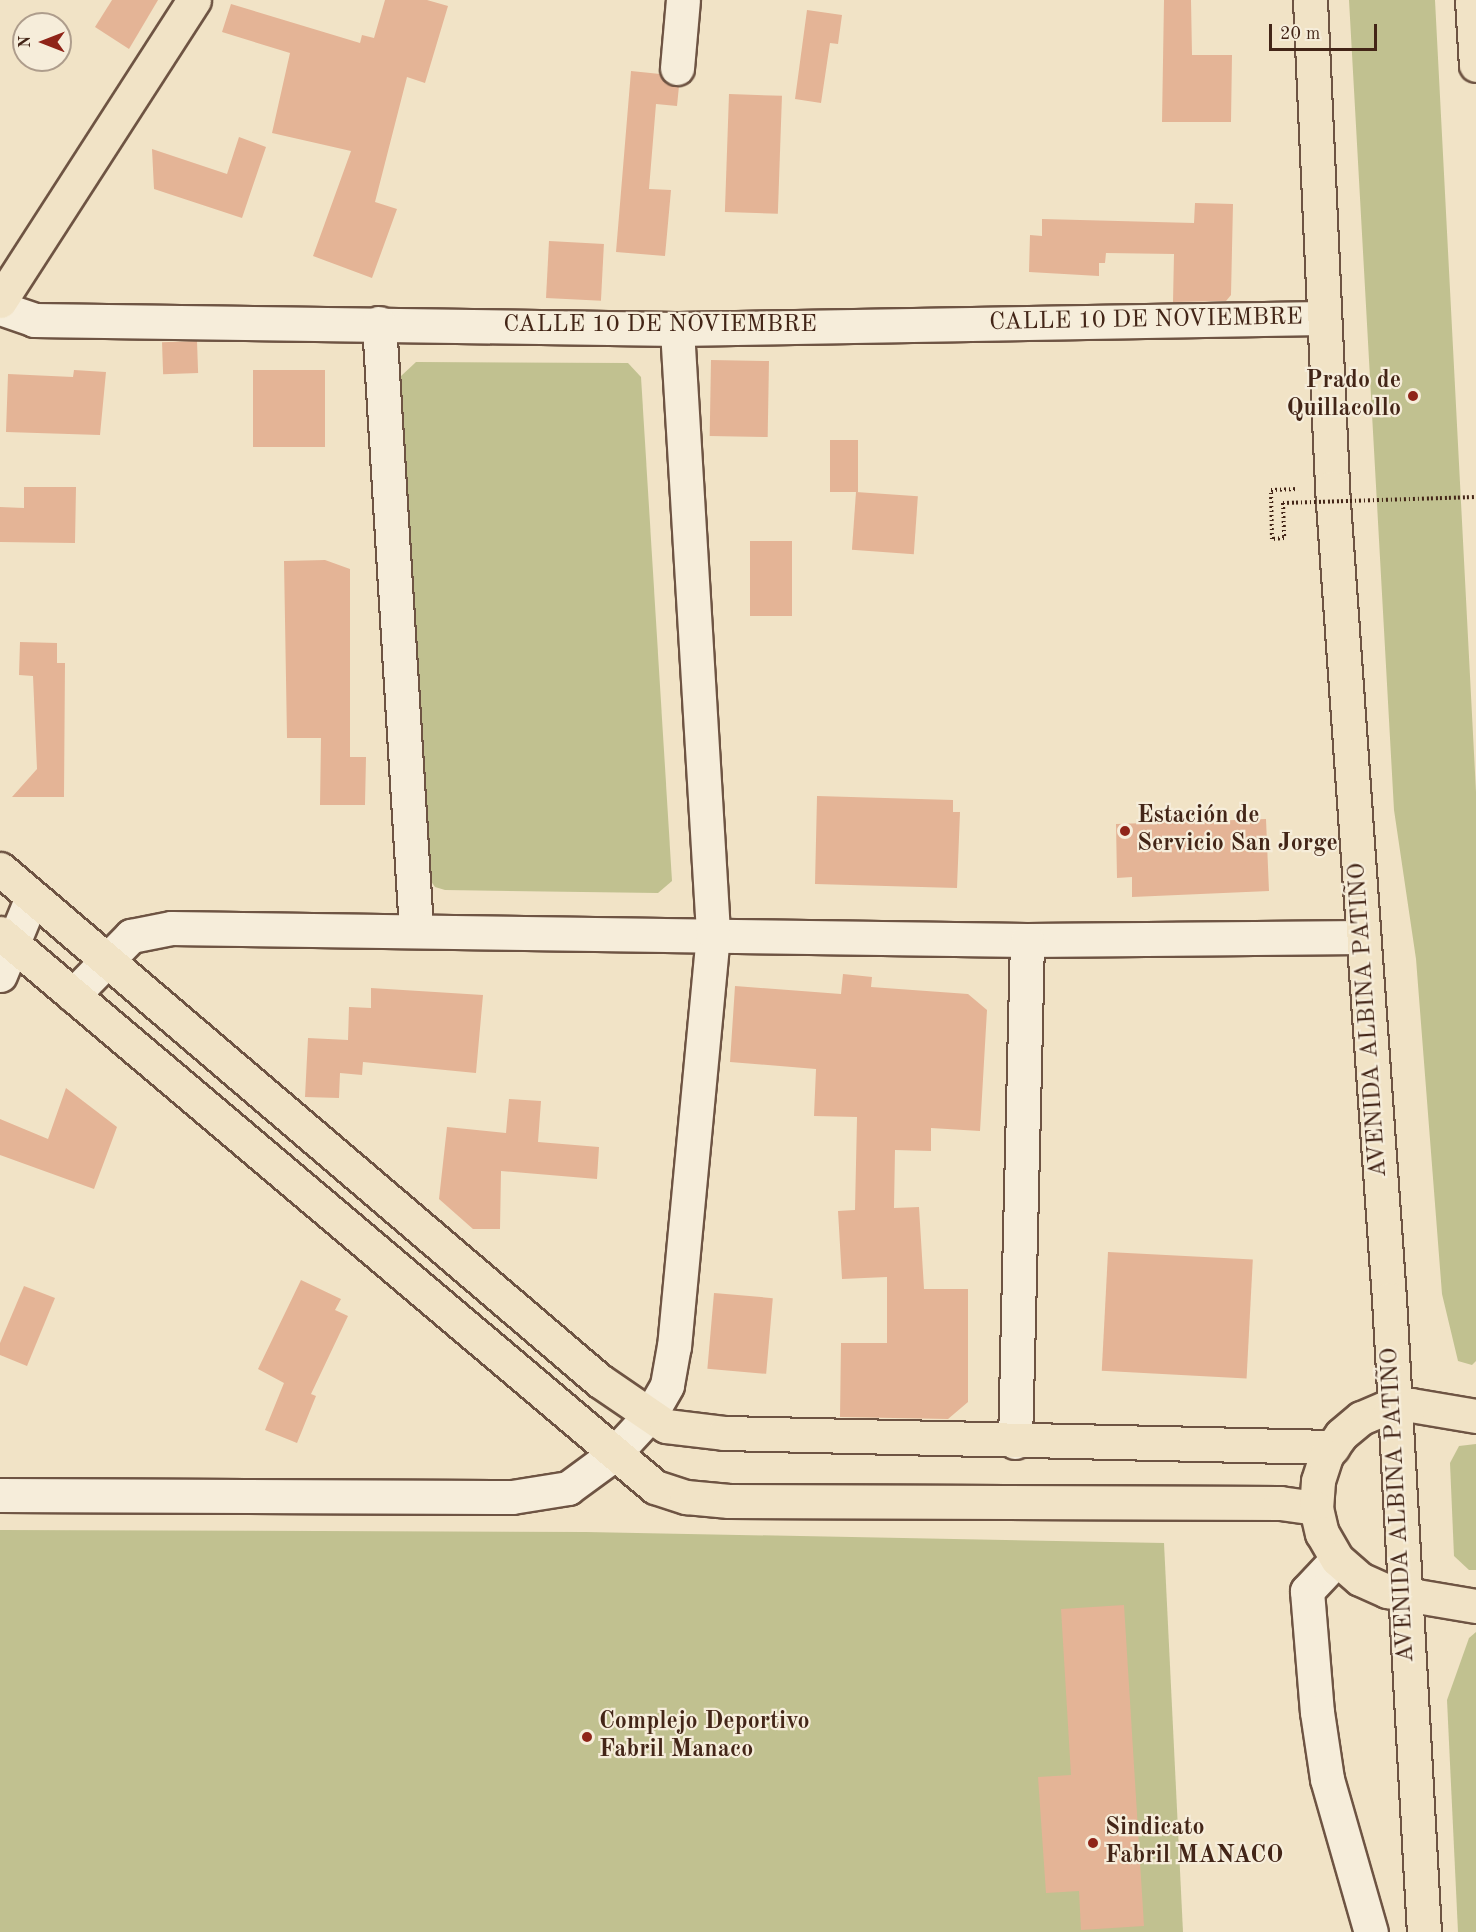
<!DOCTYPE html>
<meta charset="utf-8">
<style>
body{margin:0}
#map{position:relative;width:1476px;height:1932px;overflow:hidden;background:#f1e3c6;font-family:"Old Standard TT",serif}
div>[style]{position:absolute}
.green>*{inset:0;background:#c1c190}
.building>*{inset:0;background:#e4b496;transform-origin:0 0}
.path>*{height:4px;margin-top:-2px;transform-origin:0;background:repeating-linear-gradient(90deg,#432517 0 1.5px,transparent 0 4.5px)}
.roads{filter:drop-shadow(2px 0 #6e5443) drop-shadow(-2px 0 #6e5443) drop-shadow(0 2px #6e5443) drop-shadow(0 -2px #6e5443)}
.minor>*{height:33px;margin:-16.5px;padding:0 16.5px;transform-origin:16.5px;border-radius:16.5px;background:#f6edda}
.major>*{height:33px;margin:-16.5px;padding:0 16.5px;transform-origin:16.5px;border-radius:16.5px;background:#f1e3c6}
.highway>*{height:33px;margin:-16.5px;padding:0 16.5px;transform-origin:16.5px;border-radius:16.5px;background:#f1e3c6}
.path-bridge>*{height:4px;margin-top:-2px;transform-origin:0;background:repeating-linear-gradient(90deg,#432517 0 1.5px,transparent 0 4.5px)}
.dots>*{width:16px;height:16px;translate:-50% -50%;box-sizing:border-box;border:3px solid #f6edda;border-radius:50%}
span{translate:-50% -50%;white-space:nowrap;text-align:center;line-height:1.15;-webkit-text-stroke:4.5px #f6edda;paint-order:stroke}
.street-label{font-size:24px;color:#432517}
.poi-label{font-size:24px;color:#432517;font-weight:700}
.right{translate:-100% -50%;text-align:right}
.left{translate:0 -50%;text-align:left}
.north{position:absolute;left:12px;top:12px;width:60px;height:60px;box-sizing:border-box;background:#f6edda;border:2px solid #ae9d8c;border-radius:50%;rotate:270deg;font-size:16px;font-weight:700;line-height:24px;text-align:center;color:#432517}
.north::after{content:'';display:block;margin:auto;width:21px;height:27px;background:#8f2418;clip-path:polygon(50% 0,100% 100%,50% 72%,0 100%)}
.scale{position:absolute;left:1269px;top:24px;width:108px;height:27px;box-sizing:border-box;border:3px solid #432517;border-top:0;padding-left:8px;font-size:18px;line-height:21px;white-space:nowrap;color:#432517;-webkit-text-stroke:4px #f6edda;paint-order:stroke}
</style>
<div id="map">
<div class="green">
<i style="clip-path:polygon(1349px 0,1435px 0,1476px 792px,1476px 1361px,1472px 1365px,1458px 1361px,1442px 1294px,1416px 959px,1394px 810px)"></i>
<i style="clip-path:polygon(416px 362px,628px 363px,641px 377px,672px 881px,658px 893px,445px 890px,435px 887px,428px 877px,400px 377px)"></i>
<i style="clip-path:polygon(1476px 1444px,1476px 1570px,1469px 1570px,1454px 1556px,1450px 1463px,1459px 1446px)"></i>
<i style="clip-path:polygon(0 1530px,586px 1532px,1164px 1543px,1183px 1932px,0 1932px)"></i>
<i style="clip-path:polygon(1476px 1632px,1476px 1932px,1458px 1932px,1447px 1700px,1469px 1638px)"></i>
</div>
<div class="building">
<i style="clip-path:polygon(112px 0,158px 0,129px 49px,95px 27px)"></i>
<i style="clip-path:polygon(385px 0,427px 0,448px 6px,425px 83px,407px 77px,375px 202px,397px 209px,372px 278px,313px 256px,351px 151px,272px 133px,290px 53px,222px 32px,231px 4px,360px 43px,362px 35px,374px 38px)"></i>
<i style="clip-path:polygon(1164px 0,1191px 0,1192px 55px,1232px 55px,1231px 122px,1162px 122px)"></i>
<i style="clip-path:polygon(807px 10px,842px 15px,838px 44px,830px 43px,821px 103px,795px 99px)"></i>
<i style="clip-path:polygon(631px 71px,660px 74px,667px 84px,679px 86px,677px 106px,656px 104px,649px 189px,671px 190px,665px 256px,616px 252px)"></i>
<i style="left:729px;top:94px;width:53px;height:118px;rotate:2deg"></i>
<i style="clip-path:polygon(239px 137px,266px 147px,242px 218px,154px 189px,152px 149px,227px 174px)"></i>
<i style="clip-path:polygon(1195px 203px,1233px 204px,1231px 295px,1226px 301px,1173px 302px,1174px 254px,1106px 253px,1105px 263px,1099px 263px,1099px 276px,1029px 272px,1030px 235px,1042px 236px,1042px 219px,1194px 223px)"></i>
<i style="left:549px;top:241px;width:55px;height:57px;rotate:3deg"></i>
<i style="left:197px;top:341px;width:32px;height:35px;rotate:88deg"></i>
<i style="left:711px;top:360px;width:58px;height:76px;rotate:1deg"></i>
<i style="clip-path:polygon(74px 370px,106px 372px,100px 435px,6px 432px,8px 374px,73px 377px)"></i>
<i style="left:253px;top:370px;width:72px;height:77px"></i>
<i style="left:830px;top:440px;width:28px;height:52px"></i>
<i style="clip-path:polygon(24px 487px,76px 487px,75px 543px,0 542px,0 507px,24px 508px)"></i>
<i style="left:856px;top:492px;width:62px;height:58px;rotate:4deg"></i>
<i style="left:792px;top:541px;width:75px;height:42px;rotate:90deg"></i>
<i style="clip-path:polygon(325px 560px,350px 569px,350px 757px,366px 757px,365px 805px,320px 805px,321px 738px,287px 738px,284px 561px)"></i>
<i style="clip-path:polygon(20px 642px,57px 643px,57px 663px,65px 663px,64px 797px,12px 797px,37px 769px,33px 676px,19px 675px)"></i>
<i style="clip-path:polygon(817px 796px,953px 800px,953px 812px,960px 812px,957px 888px,815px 884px)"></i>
<i style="clip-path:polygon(1266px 819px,1269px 891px,1132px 897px,1132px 877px,1117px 878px,1116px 824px)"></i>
<i style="clip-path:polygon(843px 974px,872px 977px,871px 987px,968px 994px,987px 1010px,980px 1131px,931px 1128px,931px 1151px,895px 1150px,894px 1208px,919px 1207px,924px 1289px,968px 1289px,968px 1402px,948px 1419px,840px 1417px,841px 1343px,887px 1343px,887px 1277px,842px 1279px,838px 1211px,855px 1210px,857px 1117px,814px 1116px,816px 1069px,730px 1062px,735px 986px,841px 994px)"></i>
<i style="clip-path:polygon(371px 988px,483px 995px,476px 1073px,363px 1062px,362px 1075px,340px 1073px,339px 1098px,305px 1097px,308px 1038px,348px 1040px,349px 1007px,371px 1008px)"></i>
<i style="clip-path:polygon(66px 1088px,117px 1127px,94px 1189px,0 1155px,0 1119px,48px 1139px)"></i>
<i style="clip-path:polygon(509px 1099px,541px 1101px,538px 1142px,599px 1147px,597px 1179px,501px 1171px,500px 1229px,473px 1229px,439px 1199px,447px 1127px,506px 1133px)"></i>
<i style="left:1108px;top:1252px;width:145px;height:119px;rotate:3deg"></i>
<i style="clip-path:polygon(301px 1280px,341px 1299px,335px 1310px,348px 1316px,311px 1394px,316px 1396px,297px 1443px,265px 1430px,284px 1383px,258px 1369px)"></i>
<i style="clip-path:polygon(24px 1286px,55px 1298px,27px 1366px,0 1355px,0 1343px)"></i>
<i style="left:714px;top:1293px;width:59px;height:76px;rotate:5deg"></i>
<i style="clip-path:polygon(1124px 1605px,1144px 1926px,1081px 1930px,1079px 1891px,1046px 1893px,1038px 1777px,1071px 1775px,1061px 1609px)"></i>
</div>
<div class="path">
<i style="left:1283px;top:503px;width:35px;rotate:88deg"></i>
<i style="left:1284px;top:538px;width:12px;rotate:175deg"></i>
<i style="left:1272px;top:539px;width:49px;rotate:-91.2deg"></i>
<i style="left:1271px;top:490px;width:27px;rotate:-2deg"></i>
</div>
<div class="roads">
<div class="minor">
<i style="left:677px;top:68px;width:68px;rotate:-85deg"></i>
<i style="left:0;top:308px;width:36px;rotate:19deg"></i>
<i style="left:34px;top:320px;width:643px;rotate:0.8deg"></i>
<i style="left:677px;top:329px;width:645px;rotate:-0.98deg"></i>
<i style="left:379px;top:323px;width:607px;rotate:86.51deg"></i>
<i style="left:0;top:975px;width:84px;rotate:-67.7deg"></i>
<i style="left:73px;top:995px;width:83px;rotate:-45.5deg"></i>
<i style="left:131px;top:936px;width:41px;rotate:-11.3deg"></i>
<i style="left:171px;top:928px;width:856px;rotate:0.8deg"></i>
<i style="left:1027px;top:940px;width:336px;rotate:-0.5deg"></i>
<i style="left:1015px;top:1442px;width:502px;rotate:-88.63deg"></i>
<i style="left:0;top:1495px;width:512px;rotate:0.22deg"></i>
<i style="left:512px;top:1497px;width:57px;rotate:-9.1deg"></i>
<i style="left:568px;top:1488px;width:56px;rotate:-36.3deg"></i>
<i style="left:613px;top:1455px;width:54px;rotate:-47.2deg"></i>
<i style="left:650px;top:1415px;width:34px;rotate:-60deg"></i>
<i style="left:667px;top:1385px;width:39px;rotate:-80deg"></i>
<i style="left:674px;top:1347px;width:417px;rotate:-84.6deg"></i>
<i style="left:713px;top:932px;width:604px;rotate:-93.42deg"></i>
<i style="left:1337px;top:1559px;width:44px;rotate:133.2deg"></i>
<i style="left:1307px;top:1591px;width:121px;rotate:85.3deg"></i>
<i style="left:1317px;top:1712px;width:68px;rotate:81.5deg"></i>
<i style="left:1327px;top:1779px;width:159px;rotate:74deg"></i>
</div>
<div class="major">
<i style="left:0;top:301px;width:358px;rotate:-57.2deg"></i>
<i style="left:0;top:869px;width:789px;rotate:40.48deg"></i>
<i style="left:600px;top:1381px;width:80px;rotate:34.3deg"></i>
<i style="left:666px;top:1426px;width:58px;rotate:6.9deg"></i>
<i style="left:724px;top:1433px;width:609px;rotate:1.32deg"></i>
<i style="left:0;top:933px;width:858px;rotate:40.22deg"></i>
<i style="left:655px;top:1487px;width:33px;rotate:18deg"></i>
<i style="left:686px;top:1497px;width:43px;rotate:5.3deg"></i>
<i style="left:729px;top:1501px;width:551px;rotate:0.21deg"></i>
<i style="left:1280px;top:1503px;width:36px;rotate:8deg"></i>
<i style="left:1476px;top:1416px;width:66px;rotate:-170.4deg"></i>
<i style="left:1411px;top:1405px;width:26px;rotate:173deg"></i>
<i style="left:1385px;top:1408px;width:26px;rotate:157deg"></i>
<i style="left:1361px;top:1418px;width:26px;rotate:140deg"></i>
<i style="left:1341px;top:1435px;width:26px;rotate:126deg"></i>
<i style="left:1326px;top:1456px;width:26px;rotate:108deg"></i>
<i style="left:1318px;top:1481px;width:27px;rotate:94deg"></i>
<i style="left:1316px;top:1508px;width:26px;rotate:77deg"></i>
<i style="left:1322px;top:1533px;width:30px;rotate:60deg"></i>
<i style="left:1337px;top:1559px;width:30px;rotate:41deg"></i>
<i style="left:1360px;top:1579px;width:30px;rotate:24deg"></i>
<i style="left:1387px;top:1591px;width:90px;rotate:9.6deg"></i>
</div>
<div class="highway">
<i style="left:1310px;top:0;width:488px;rotate:87.4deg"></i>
<i style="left:1332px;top:488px;width:813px;rotate:85.98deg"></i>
<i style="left:1389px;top:1299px;width:634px;rotate:86.84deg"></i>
<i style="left:1472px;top:0;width:65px;rotate:86.5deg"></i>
</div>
</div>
<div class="path-bridge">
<i style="left:1283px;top:503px;width:193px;rotate:-1.8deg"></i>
</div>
<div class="dots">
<i style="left:1413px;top:396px;background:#8f2418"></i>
<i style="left:1125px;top:831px;background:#8f2418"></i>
<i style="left:587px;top:1737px;background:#8f2418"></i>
<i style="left:1093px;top:1843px;background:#8f2418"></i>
</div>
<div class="street-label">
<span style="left:1146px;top:321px;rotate:-1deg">CALLE 10 DE NOVIEMBRE</span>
<span style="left:660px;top:326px">CALLE 10 DE NOVIEMBRE</span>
<span style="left:1369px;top:1020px;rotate:-94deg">AVENIDA ALBINA PATIÑO</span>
<span style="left:1399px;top:1505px;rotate:-93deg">AVENIDA ALBINA PATIÑO</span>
</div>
<div class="poi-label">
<span class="right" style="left:1401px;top:396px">Prado de<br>Quillacollo</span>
<span class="left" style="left:1137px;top:831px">Estación de<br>Servicio San Jorge</span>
<span class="left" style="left:599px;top:1737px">Complejo Deportivo<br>Fabril Manaco</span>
<span class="left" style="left:1105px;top:1843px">Sindicato<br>Fabril MANACO</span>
</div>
<div class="north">N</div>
<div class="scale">20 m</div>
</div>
